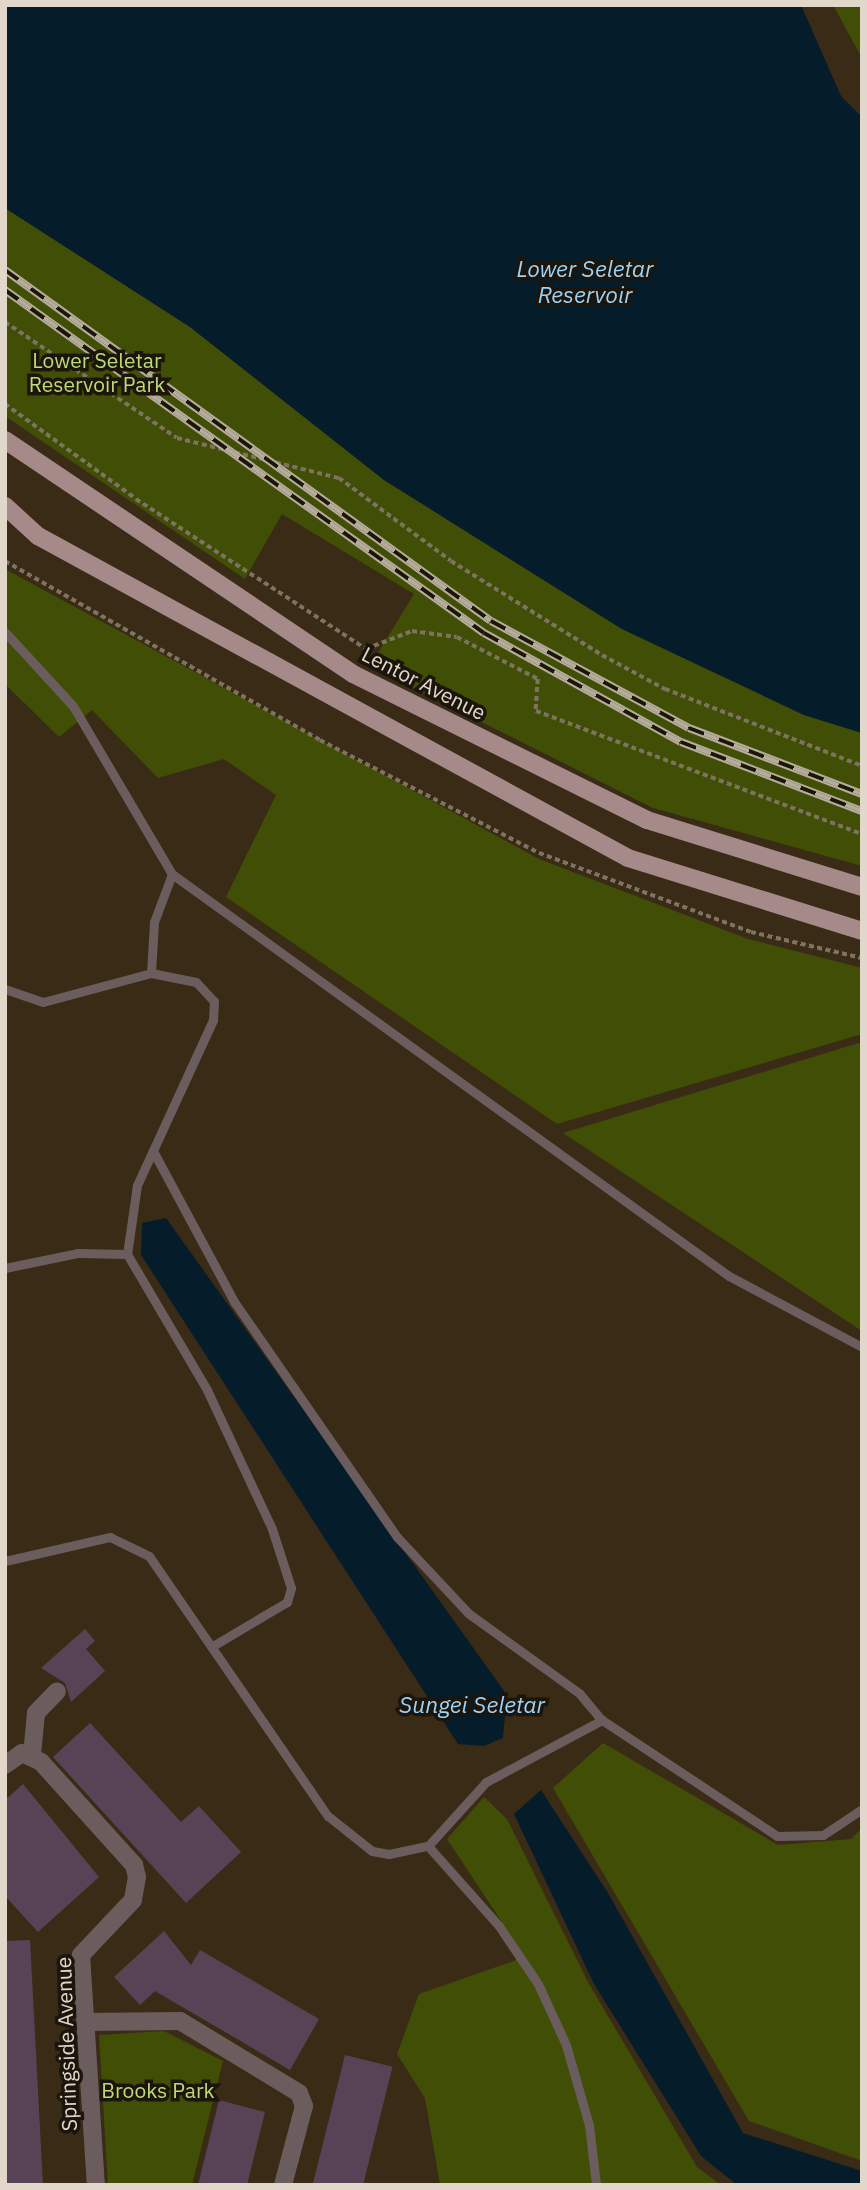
<!DOCTYPE html>
<style>
body{margin:0}
#map{position:relative;width:867px;height:2190px;overflow:hidden;background:#3a2b16;font-family:"IBM Plex Sans",sans-serif}
div>[style]{position:absolute}
.green>*{inset:0;background:#404f05}
.water>*{inset:0;background:#051c2a}
.building>*{inset:0;background:#574355;transform-origin:0 0}
.path>*{height:3.5px;margin-top:-1.75px;transform-origin:0;background:repeating-linear-gradient(90deg,#7e7260 0 5px,transparent 0 8.5px)}
.lane>*{height:9px;margin:-4.5px;padding:0 4.5px;transform-origin:4.5px;border-radius:4.5px;background:#6b5d5d}
.street>*{height:18px;margin:-9px;padding:0 9px;transform-origin:9px;border-radius:9px;background:#6b5d5d}
.primary>*{height:18px;margin:-9px;padding:0 9px;transform-origin:9px;border-radius:9px;background:#a68a8a}
.rail>*{height:8px;margin-top:-4px;transform-origin:0;background:repeating-linear-gradient(90deg,#1c150c 0 16px,#b6ac9d 0 32px);box-sizing:border-box;border-block:2px solid #b6ac9d}
span{translate:-50% -50%;white-space:nowrap;text-align:center;line-height:1.15;-webkit-text-stroke:7px #1c150c;paint-order:stroke}
.park-label{font-size:21px;color:#beda76}
.street-label{font-size:21px;color:#e1d8cb}
.water-label{font-size:23px;color:#9cd3f9;font-style:italic}
.frame{position:absolute;inset:0;border:7px solid #e1d8cb;pointer-events:none}
</style>
<div id="map">
<div class="green">
<i style="clip-path:polygon(833px 5px,862px 5px,862px 58px)"></i>
<i style="clip-path:polygon(5px 208px,190px 327px,384px 480px,622px 629px,804px 715px,862px 733px,862px 866px,653px 808px,370px 666px,414px 594px,282px 514px,245px 579px,5px 416px)"></i>
<i style="clip-path:polygon(5px 569px,539px 859px,748px 939px,862px 968px,862px 1034px,557px 1124px,226px 897px,276px 795px,224px 759px,158px 778px,92px 710px,59px 737px,5px 684px)"></i>
<i style="clip-path:polygon(862px 1042px,862px 1331px,563px 1133px)"></i>
<i style="clip-path:polygon(603px 1743px,778px 1845px,851px 1839px,862px 1828px,862px 2161px,749px 2121px,553px 1788px)"></i>
<i style="clip-path:polygon(484px 1797px,507px 1819px,589px 1984px,697px 2167px,721px 2185px,440px 2185px,425px 2098px,397px 2054px,419px 1994px,525px 1957px,447px 1839px)"></i>
<i style="clip-path:polygon(164px 2031px,223px 2061px,192px 2185px,108px 2185px,99px 2035px)"></i>
</div>
<div class="water">
<i style="clip-path:polygon(5px 5px,801px 5px,841px 96px,862px 117px,862px 733px,804px 715px,622px 629px,384px 480px,190px 327px,5px 208px)"></i>
<i style="clip-path:polygon(166px 1218px,507px 1695px,503px 1738px,484px 1746px,458px 1744px,141px 1255px,142px 1223px)"></i>
<i style="clip-path:polygon(541px 1790px,608px 1893px,743px 2133px,862px 2171px,862px 2185px,737px 2185px,701px 2156px,594px 1984px,514px 1814px)"></i>
</div>
<div class="building">
<i style="clip-path:polygon(85px 1629px,95px 1641px,86px 1649px,105px 1671px,71px 1702px,65px 1683px,41px 1668px)"></i>
<i style="clip-path:polygon(90px 1723px,181px 1822px,199px 1806px,241px 1852px,186px 1903px,53px 1757px)"></i>
<i style="clip-path:polygon(23px 1784px,99px 1877px,38px 1932px,5px 1896px,5px 1800px)"></i>
<i style="clip-path:polygon(164px 1931px,191px 1965px,200px 1950px,319px 2019px,290px 2070px,155px 1991px,140px 2005px,114px 1977px)"></i>
<i style="clip-path:polygon(30px 1940px,43px 2185px,5px 2185px,5px 1941px)"></i>
<i style="left:345px;top:2055px;width:49px;height:134px;rotate:14deg"></i>
<i style="clip-path:polygon(219px 2100px,265px 2112px,247px 2185px,198px 2185px)"></i>
</div>
<div class="path">
<i style="left:5px;top:322px;width:207px;rotate:34deg"></i>
<i style="left:177px;top:438px;width:167px;rotate:13.9deg"></i>
<i style="left:339px;top:478px;width:139px;rotate:36.5deg"></i>
<i style="left:451px;top:561px;width:178px;rotate:31.9deg"></i>
<i style="left:602px;top:655px;width:72px;rotate:28.4deg"></i>
<i style="left:665px;top:689px;width:212px;rotate:21.3deg"></i>
<i style="left:5px;top:404px;width:162px;rotate:35.9deg"></i>
<i style="left:136px;top:499px;width:275px;rotate:33.1deg"></i>
<i style="left:366px;top:649px;width:49px;rotate:-21.4deg"></i>
<i style="left:412px;top:631px;width:45px;rotate:7.6deg"></i>
<i style="left:457px;top:637px;width:91px;rotate:27.4deg"></i>
<i style="left:538px;top:679px;width:32px;rotate:94deg"></i>
<i style="left:536px;top:711px;width:348px;rotate:20.7deg"></i>
<i style="left:5px;top:561px;width:362px;rotate:29.6deg"></i>
<i style="left:320px;top:740px;width:246px;rotate:27.3deg"></i>
<i style="left:539px;top:853px;width:226px;rotate:20.4deg"></i>
<i style="left:751px;top:932px;width:114px;rotate:13.2deg"></i>
</div>
<div class="lane">
<i style="left:5px;top:632px;width:100px;rotate:47.4deg"></i>
<i style="left:73px;top:706px;width:195px;rotate:59.5deg"></i>
<i style="left:172px;top:874px;width:687px;rotate:35.82deg"></i>
<i style="left:729px;top:1276px;width:151px;rotate:28.1deg"></i>
<i style="left:151px;top:973px;width:51px;rotate:-86.6deg"></i>
<i style="left:154px;top:922px;width:51px;rotate:-69.4deg"></i>
<i style="left:5px;top:989px;width:40px;rotate:18.9deg"></i>
<i style="left:43px;top:1002px;width:112px;rotate:-15deg"></i>
<i style="left:151px;top:973px;width:46px;rotate:11.3deg"></i>
<i style="left:196px;top:982px;width:26px;rotate:47deg"></i>
<i style="left:214px;top:1001px;width:19px;rotate:93deg"></i>
<i style="left:213px;top:1020px;width:182px;rotate:114.7deg"></i>
<i style="left:137px;top:1185px;width:70px;rotate:98.2deg"></i>
<i style="left:153px;top:1151px;width:173px;rotate:61.7deg"></i>
<i style="left:235px;top:1303px;width:285px;rotate:55.3deg"></i>
<i style="left:397px;top:1537px;width:104px;rotate:46.9deg"></i>
<i style="left:468px;top:1613px;width:137px;rotate:35.8deg"></i>
<i style="left:579px;top:1693px;width:35px;rotate:50deg"></i>
<i style="left:602px;top:1720px;width:210px;rotate:33.5deg"></i>
<i style="left:777px;top:1836px;width:46px;rotate:-1.2deg"></i>
<i style="left:823px;top:1835px;width:47px;rotate:-33.7deg"></i>
<i style="left:5px;top:1268px;width:75px;rotate:-11.6deg"></i>
<i style="left:78px;top:1253px;width:49px;rotate:1.2deg"></i>
<i style="left:127px;top:1254px;width:158px;rotate:59.5deg"></i>
<i style="left:207px;top:1390px;width:153px;rotate:64.9deg"></i>
<i style="left:272px;top:1529px;width:62px;rotate:72.1deg"></i>
<i style="left:291px;top:1588px;width:15px;rotate:106deg"></i>
<i style="left:287px;top:1602px;width:88px;rotate:149.4deg"></i>
<i style="left:5px;top:1561px;width:108px;rotate:-12.9deg"></i>
<i style="left:110px;top:1537px;width:43px;rotate:26deg"></i>
<i style="left:149px;top:1556px;width:316px;rotate:55.5deg"></i>
<i style="left:328px;top:1816px;width:56px;rotate:38.5deg"></i>
<i style="left:372px;top:1851px;width:17px;rotate:10deg"></i>
<i style="left:389px;top:1854px;width:40px;rotate:-12deg"></i>
<i style="left:428px;top:1846px;width:86px;rotate:-47.8deg"></i>
<i style="left:486px;top:1782px;width:132px;rotate:-28.1deg"></i>
<i style="left:428px;top:1846px;width:107px;rotate:48.4deg"></i>
<i style="left:499px;top:1926px;width:70px;rotate:56.1deg"></i>
<i style="left:538px;top:1984px;width:67px;rotate:65.3deg"></i>
<i style="left:566px;top:2045px;width:83px;rotate:74deg"></i>
<i style="left:589px;top:2125px;width:60px;rotate:83.3deg"></i>
</div>
<div class="street">
<i style="left:32px;top:1755px;width:42px;rotate:-84.6deg"></i>
<i style="left:36px;top:1713px;width:30px;rotate:-46deg"></i>
<i style="left:5px;top:1765px;width:21px;rotate:-35deg"></i>
<i style="left:22px;top:1753px;width:21px;rotate:25deg"></i>
<i style="left:41px;top:1762px;width:139px;rotate:47.9deg"></i>
<i style="left:134px;top:1865px;width:12px;rotate:76deg"></i>
<i style="left:137px;top:1877px;width:23px;rotate:100deg"></i>
<i style="left:133px;top:1900px;width:76px;rotate:133.4deg"></i>
<i style="left:81px;top:1955px;width:230px;rotate:86.3deg"></i>
<i style="left:85px;top:2022px;width:95px;rotate:-0.6deg"></i>
<i style="left:180px;top:2021px;width:139px;rotate:31.2deg"></i>
<i style="left:299px;top:2093px;width:14px;rotate:69deg"></i>
<i style="left:304px;top:2106px;width:82px;rotate:104.9deg"></i>
</div>
<div class="primary">
<i style="left:5px;top:440px;width:419px;rotate:33.9deg"></i>
<i style="left:353px;top:674px;width:328px;rotate:26.4deg"></i>
<i style="left:647px;top:820px;width:225px;rotate:17.3deg"></i>
<i style="left:5px;top:506px;width:45px;rotate:42.3deg"></i>
<i style="left:38px;top:536px;width:672px;rotate:28.62deg"></i>
<i style="left:628px;top:858px;width:245px;rotate:17.3deg"></i>
</div>
<div class="rail">
<i style="left:5px;top:270px;width:599px;rotate:35.84deg"></i>
<i style="left:491px;top:621px;width:225px;rotate:28.4deg"></i>
<i style="left:689px;top:728px;width:185px;rotate:20.9deg"></i>
<i style="left:5px;top:290px;width:589px;rotate:35.61deg"></i>
<i style="left:484px;top:633px;width:225px;rotate:29deg"></i>
<i style="left:681px;top:742px;width:194px;rotate:20.9deg"></i>
</div>
<div class="park-label">
<span style="left:97px;top:372px">Lower Seletar<br>Reservoir Park</span>
<span style="left:158px;top:2090px">Brooks Park</span>
</div>
<div class="street-label">
<span style="left:424px;top:683px;rotate:27deg">Lentor Avenue</span>
<span style="left:66px;top:2044px;rotate:-92deg">Springside Avenue</span>
</div>
<div class="water-label">
<span style="left:585px;top:281px">Lower Seletar<br>Reservoir</span>
<span style="left:472px;top:1704px">Sungei Seletar</span>
</div>
<div class="frame"></div>
</div>
